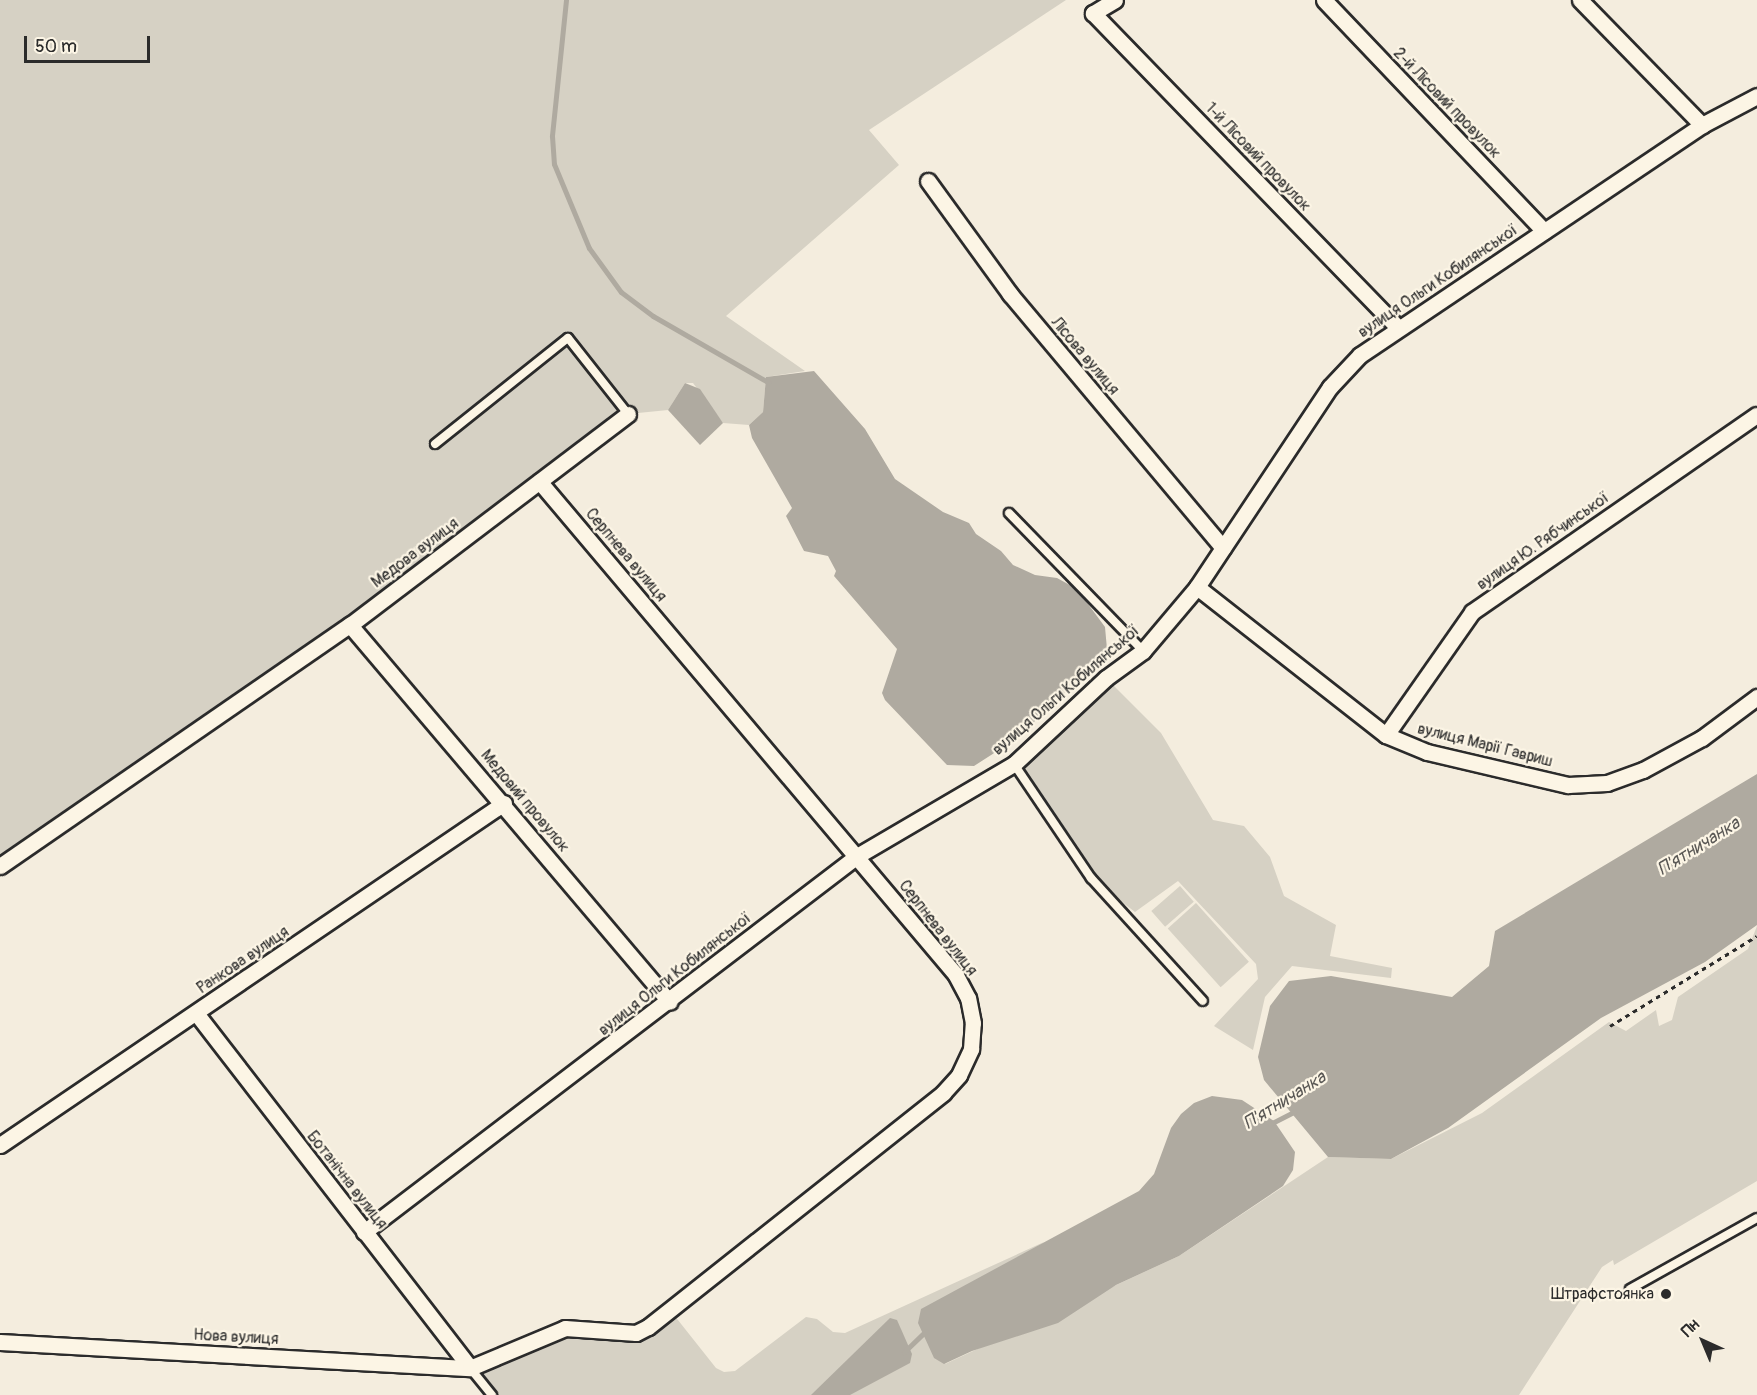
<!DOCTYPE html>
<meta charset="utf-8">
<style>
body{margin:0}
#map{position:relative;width:1757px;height:1395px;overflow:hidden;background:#f4edde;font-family:Pangolin,sans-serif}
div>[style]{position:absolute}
.green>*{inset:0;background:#d6d1c4;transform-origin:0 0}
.water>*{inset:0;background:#afaaa0}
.stream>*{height:5px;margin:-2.5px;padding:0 2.5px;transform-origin:2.5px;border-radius:2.5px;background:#afaaa0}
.path>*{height:3px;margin-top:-1.5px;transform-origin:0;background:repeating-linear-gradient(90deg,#2b2b2b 0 4.5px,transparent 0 9px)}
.roads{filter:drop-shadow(2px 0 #2b2b2b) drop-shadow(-2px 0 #2b2b2b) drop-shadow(0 2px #2b2b2b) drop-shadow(0 -2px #2b2b2b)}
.lane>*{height:8px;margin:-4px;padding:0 4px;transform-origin:4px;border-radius:4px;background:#fcf5e5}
.street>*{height:15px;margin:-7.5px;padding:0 7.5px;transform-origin:7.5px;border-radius:7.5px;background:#fcf5e5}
.dots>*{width:16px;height:16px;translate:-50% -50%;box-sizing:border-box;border:3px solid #fcf5e5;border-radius:50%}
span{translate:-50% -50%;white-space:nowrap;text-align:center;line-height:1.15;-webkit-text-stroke:4.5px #fcf5e5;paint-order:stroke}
.street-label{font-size:16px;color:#2b2b2b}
.poi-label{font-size:16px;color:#2b2b2b}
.right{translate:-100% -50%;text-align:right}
.water-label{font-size:18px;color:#595754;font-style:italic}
.north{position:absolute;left:1673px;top:1311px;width:60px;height:60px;-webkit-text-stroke:4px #fcf5e5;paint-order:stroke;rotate:316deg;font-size:16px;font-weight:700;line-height:24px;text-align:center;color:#2b2b2b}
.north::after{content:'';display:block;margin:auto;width:21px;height:27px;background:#2b2b2b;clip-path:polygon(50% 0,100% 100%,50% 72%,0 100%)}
.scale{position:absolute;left:24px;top:36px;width:126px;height:27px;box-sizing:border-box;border:3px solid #2b2b2b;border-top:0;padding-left:8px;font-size:18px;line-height:21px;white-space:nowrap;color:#2b2b2b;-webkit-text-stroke:4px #fcf5e5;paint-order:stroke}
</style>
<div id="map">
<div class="green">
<i style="clip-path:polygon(0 0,1066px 0,869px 130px,899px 165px,726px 316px,805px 371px,766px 377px,763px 412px,749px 425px,723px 423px,693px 383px,685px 383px,668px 410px,628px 414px,350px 625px,0 866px)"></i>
<i style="clip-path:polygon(1106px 678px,1161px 733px,1213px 820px,1244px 826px,1270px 857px,1284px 896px,1336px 925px,1330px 956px,1392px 968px,1391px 978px,1292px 966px,1265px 997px,1253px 1050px,1214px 1026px,1258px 979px,1256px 964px,1178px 881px,1135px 912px,1091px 878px,1014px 764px)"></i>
<i style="left:1180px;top:886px;width:21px;height:38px;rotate:49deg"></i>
<i style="left:1196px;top:903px;width:79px;height:38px;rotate:48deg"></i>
<i style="clip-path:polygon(1757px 926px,1757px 1181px,1614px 1265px,1613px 1260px,1602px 1267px,1519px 1395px,492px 1395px,470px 1368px,565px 1328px,636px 1332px,670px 1310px,716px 1368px,724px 1372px,735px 1371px,806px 1317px,817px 1319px,833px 1332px,845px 1333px,1044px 1242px,1028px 1253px,945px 1364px,1179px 1256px,1328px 1157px,1391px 1159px,1482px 1113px,1609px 1022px,1626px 1031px,1656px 1010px,1659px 1026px,1672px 1020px,1678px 997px,1748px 949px)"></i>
</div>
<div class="water">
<i style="clip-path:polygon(814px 371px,865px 429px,895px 479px,943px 512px,969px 523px,976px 534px,1001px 551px,1013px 565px,1035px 575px,1057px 578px,1077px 589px,1105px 627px,1107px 649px,1088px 671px,1016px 739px,974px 766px,947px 765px,885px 700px,882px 693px,897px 649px,834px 576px,836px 571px,828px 556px,804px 551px,786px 516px,792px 508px,752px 438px,749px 425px,763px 412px,766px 377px)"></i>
<i style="clip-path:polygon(685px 383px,700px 389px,723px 423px,700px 445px,668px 410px)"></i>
<i style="clip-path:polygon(1757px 774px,1757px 925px,1705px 962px,1601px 1018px,1448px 1128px,1391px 1159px,1328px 1157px,1264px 1080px,1258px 1057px,1270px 1006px,1289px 981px,1331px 976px,1452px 997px,1489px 966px,1495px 931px)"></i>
<i style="clip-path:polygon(1212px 1096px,1242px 1100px,1274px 1121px,1295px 1152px,1293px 1170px,1283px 1186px,1179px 1256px,1116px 1285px,1058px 1323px,972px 1351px,944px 1364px,934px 1358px,918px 1323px,921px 1309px,1139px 1191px,1154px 1174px,1171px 1128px,1181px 1114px,1194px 1103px)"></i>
<i style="clip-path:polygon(890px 1318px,897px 1320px,912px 1354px,910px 1363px,850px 1395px,811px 1395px)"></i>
</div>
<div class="stream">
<i style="left:566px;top:0;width:137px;rotate:95.9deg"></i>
<i style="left:552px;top:136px;width:28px;rotate:86deg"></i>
<i style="left:554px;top:164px;width:91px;rotate:67.4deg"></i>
<i style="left:589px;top:248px;width:54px;rotate:54deg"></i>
<i style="left:621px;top:292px;width:40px;rotate:37deg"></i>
<i style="left:653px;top:316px;width:133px;rotate:29.9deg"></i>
<i style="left:1270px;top:1124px;width:27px;rotate:-27deg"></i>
<i style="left:904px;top:1352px;width:30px;rotate:-44deg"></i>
</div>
<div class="path">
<i style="left:1610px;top:1026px;width:172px;rotate:-31.5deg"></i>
</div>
<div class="roads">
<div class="lane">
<i style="left:435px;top:444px;width:170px;rotate:-38.6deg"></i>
<i style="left:568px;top:338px;width:97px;rotate:51.7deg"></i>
<i style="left:1009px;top:513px;width:192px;rotate:45.8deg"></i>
<i style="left:1014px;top:764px;width:138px;rotate:56deg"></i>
<i style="left:1091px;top:878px;width:166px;rotate:47.7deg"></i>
<i style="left:1630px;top:1289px;width:145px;rotate:-29.2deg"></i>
<i style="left:470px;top:1368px;width:35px;rotate:51deg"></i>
</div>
<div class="street">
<i style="left:1115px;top:0;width:26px;rotate:149deg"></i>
<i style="left:1093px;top:13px;width:437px;rotate:45.9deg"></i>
<i style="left:1324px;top:0;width:319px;rotate:46.4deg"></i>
<i style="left:1580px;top:0;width:175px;rotate:45.7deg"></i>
<i style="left:928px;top:181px;width:140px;rotate:54deg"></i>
<i style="left:1010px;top:294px;width:331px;rotate:50deg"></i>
<i style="left:1197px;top:587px;width:240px;rotate:38.1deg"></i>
<i style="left:1386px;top:735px;width:44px;rotate:22.5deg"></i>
<i style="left:1427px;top:752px;width:145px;rotate:13.2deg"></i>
<i style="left:1568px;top:785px;width:39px;rotate:-3deg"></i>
<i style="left:1607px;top:783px;width:38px;rotate:-20deg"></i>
<i style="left:1643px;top:770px;width:67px;rotate:-28.5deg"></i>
<i style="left:1702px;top:738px;width:69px;rotate:-36.7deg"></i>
<i style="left:350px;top:625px;width:494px;rotate:49.7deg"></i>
<i style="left:1386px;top:735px;width:150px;rotate:-55deg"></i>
<i style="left:1472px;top:612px;width:346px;rotate:-34.7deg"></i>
<i style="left:0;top:866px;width:425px;rotate:-34.6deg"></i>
<i style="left:350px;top:625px;width:349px;rotate:-37.2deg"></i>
<i style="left:196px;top:1013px;width:448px;rotate:52.3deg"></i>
<i style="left:0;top:1145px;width:609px;rotate:-34.16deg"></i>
<i style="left:364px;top:1232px;width:620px;rotate:-37.33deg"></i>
<i style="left:857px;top:856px;width:182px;rotate:-30.4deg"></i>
<i style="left:1014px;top:764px;width:126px;rotate:-43.1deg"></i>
<i style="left:1106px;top:678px;width:46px;rotate:-36.1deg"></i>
<i style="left:1143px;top:651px;width:84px;rotate:-49.8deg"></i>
<i style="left:1197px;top:587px;width:240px;rotate:-56.4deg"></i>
<i style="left:1330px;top:387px;width:44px;rotate:-46.8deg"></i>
<i style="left:1360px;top:355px;width:412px;rotate:-33.9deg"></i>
<i style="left:1702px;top:125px;width:62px;rotate:-27.8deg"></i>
<i style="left:0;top:1342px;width:471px;rotate:3.2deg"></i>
<i style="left:470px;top:1368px;width:103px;rotate:-22.8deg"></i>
<i style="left:565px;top:1328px;width:71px;rotate:4deg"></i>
<i style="left:636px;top:1333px;width:13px;rotate:-27deg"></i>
<i style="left:648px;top:1327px;width:377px;rotate:-38.4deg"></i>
<i style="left:943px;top:1093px;width:24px;rotate:-48deg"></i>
<i style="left:959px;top:1075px;width:29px;rotate:-65deg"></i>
<i style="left:971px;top:1049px;width:26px;rotate:-86deg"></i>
<i style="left:973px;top:1023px;width:25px;rotate:-101deg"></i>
<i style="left:968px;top:998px;width:26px;rotate:-118deg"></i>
<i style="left:956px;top:975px;width:646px;rotate:-130.17deg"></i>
</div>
</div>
<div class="dots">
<i style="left:1666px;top:1294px;background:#2b2b2b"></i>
</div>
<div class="street-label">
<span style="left:1447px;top:103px;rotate:46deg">2-й Лісовий провулок</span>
<span style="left:1258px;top:157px;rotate:46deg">1-й Лісовий провулок</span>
<span style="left:1438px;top:281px;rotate:-34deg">вулиця Ольги Кобилянської</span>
<span style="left:1085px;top:356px;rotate:50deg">Лісова вулиця</span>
<span style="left:1543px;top:541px;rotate:-35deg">вулиця Ю. Рябчинської</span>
<span style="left:415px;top:553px;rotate:-37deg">Медова вулиця</span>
<span style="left:626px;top:555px;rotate:50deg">Серпнева вулиця</span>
<span style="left:1066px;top:690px;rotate:-41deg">вулиця Ольги Кобилянської</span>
<span style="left:1485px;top:745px;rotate:14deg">вулиця Марії Гавриш</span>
<span style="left:525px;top:801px;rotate:50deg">Медовий провулок</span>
<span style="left:938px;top:928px;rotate:52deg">Серпнева вулиця</span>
<span style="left:243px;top:960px;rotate:-34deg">Ранкова вулиця</span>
<span style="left:675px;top:974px;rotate:-38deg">вулиця Ольги Кобилянської</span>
<span style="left:347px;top:1180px;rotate:52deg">Ботанічна вулиця</span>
<span style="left:236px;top:1337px;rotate:3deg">Нова вулиця</span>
</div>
<div class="poi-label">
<span class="right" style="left:1654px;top:1294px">Штрафстоянка</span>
</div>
<div class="water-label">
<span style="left:1699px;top:847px;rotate:-32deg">П'ятничанка</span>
<span style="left:1285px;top:1101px;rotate:-32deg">П'ятничанка</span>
</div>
<div class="north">Пн</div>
<div class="scale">50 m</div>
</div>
